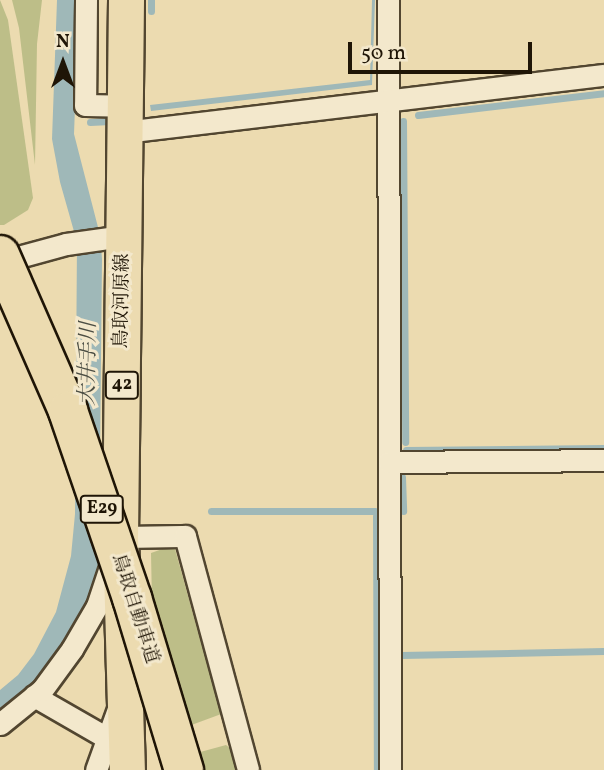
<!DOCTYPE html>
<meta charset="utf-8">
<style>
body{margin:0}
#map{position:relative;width:604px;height:770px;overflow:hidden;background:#ecdbb0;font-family:Vollkorn,"Noto Serif JP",serif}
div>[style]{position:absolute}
.green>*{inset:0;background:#bdbe88}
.water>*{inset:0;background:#9fb8b8}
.stream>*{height:7px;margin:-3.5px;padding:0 3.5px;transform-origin:3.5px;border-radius:3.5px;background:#9fb8b8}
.roads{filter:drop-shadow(2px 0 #524630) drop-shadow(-2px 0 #524630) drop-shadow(0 2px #524630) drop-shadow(0 -2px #524630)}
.minor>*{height:21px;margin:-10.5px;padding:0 10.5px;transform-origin:10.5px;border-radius:10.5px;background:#f3e8cc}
.primary>*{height:35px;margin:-17.5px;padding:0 17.5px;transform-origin:17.5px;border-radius:17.5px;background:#ecdbb0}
.bridges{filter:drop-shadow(2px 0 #1f1506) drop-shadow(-2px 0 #1f1506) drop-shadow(0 2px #1f1506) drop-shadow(0 -2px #1f1506)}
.motorway-bridge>*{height:38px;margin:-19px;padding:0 19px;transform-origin:19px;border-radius:19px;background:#ecdbb0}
span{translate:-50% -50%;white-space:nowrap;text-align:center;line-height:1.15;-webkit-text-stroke:6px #f3e8cc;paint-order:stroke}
.shield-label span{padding:2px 5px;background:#f3e8cc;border:2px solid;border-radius:5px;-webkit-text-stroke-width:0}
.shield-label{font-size:18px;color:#1f1506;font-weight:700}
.street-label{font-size:19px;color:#1f1506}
.water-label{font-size:21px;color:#4c4e44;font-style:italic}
.north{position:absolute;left:28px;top:28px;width:70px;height:70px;-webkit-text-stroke:5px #f3e8cc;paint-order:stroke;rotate:0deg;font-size:19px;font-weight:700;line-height:28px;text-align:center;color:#1f1506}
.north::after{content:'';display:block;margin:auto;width:24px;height:32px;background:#1f1506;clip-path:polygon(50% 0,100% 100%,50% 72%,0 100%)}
.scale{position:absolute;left:348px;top:42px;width:184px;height:32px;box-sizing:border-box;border:4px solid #1f1506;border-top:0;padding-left:9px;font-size:21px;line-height:24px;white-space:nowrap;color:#1f1506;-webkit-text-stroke:5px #f3e8cc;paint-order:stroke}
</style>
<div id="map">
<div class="green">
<i style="clip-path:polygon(0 0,8px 20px,33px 198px,28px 210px,4px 225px,0 225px)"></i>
<i style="clip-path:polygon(12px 0,42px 0,37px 44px,35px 165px,19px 28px)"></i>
<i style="clip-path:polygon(171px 546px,175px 549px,198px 632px,206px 643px,224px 713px,186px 727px,152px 603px,151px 553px)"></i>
<i style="clip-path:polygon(226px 745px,235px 752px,240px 770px,197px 770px,193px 754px)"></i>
</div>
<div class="water">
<i style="clip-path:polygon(57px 0,79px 0,74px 134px,100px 235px,102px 259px,99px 558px,94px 595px,42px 679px,0 714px,0 690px,18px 675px,34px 654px,56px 612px,71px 556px,75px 514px,77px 242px,60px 182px,52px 139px)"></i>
<i style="clip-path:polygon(372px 0,375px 0,372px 85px,151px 111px,150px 105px,370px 80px)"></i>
</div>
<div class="stream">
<i style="left:151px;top:11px;width:11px;rotate:-90deg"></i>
<i style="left:418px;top:115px;width:187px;rotate:-6.7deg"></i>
<i style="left:403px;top:121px;width:321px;rotate:89.6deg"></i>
<i style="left:90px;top:122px;width:20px;rotate:-3deg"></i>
<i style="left:406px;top:450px;width:198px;rotate:-0.6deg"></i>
<i style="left:402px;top:477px;width:34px;rotate:88deg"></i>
<i style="left:211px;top:511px;width:164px"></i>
<i style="left:376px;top:516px;width:254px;rotate:89.8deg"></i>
<i style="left:401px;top:655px;width:203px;rotate:-1.1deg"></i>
</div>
<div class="roads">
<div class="minor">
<i style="left:86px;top:0;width:105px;rotate:90.5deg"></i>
<i style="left:85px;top:105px;width:39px;rotate:1deg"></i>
<i style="left:388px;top:0;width:770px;rotate:89.85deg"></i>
<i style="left:124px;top:132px;width:483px;rotate:-6.8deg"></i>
<i style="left:0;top:262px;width:68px;rotate:-15.3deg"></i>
<i style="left:66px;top:244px;width:58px;rotate:-8deg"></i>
<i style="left:389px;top:462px;width:215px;rotate:-0.5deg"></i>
<i style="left:34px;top:696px;width:84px;rotate:29.9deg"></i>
<i style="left:0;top:724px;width:54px;rotate:-39deg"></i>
<i style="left:42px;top:690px;width:51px;rotate:-53.8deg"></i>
<i style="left:72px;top:649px;width:50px;rotate:-59.8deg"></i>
<i style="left:97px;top:606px;width:73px;rotate:-71.6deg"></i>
<i style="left:120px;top:537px;width:65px;rotate:-0.9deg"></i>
<i style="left:185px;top:536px;width:242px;rotate:74.9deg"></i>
<i style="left:96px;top:770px;width:65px;rotate:-70.2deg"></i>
</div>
<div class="primary">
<i style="left:126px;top:0;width:537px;rotate:90.64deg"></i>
<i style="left:120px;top:537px;width:233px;rotate:88.3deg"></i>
</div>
</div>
<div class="bridges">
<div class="motorway-bridge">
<i style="left:0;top:255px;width:170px;rotate:66.4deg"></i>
<i style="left:68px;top:411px;width:198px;rotate:71.1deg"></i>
<i style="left:132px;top:598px;width:180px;rotate:73.2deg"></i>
</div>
</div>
<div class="shield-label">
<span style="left:122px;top:385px">42</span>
<span style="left:102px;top:509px">E29</span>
</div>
<div class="street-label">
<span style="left:123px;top:301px;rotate:-89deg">鳥取河原線</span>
<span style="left:134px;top:609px;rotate:72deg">鳥取自動車道</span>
</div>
<div class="water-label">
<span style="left:89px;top:364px;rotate:-89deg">大井手川</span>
</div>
<div class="north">N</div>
<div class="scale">50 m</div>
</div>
